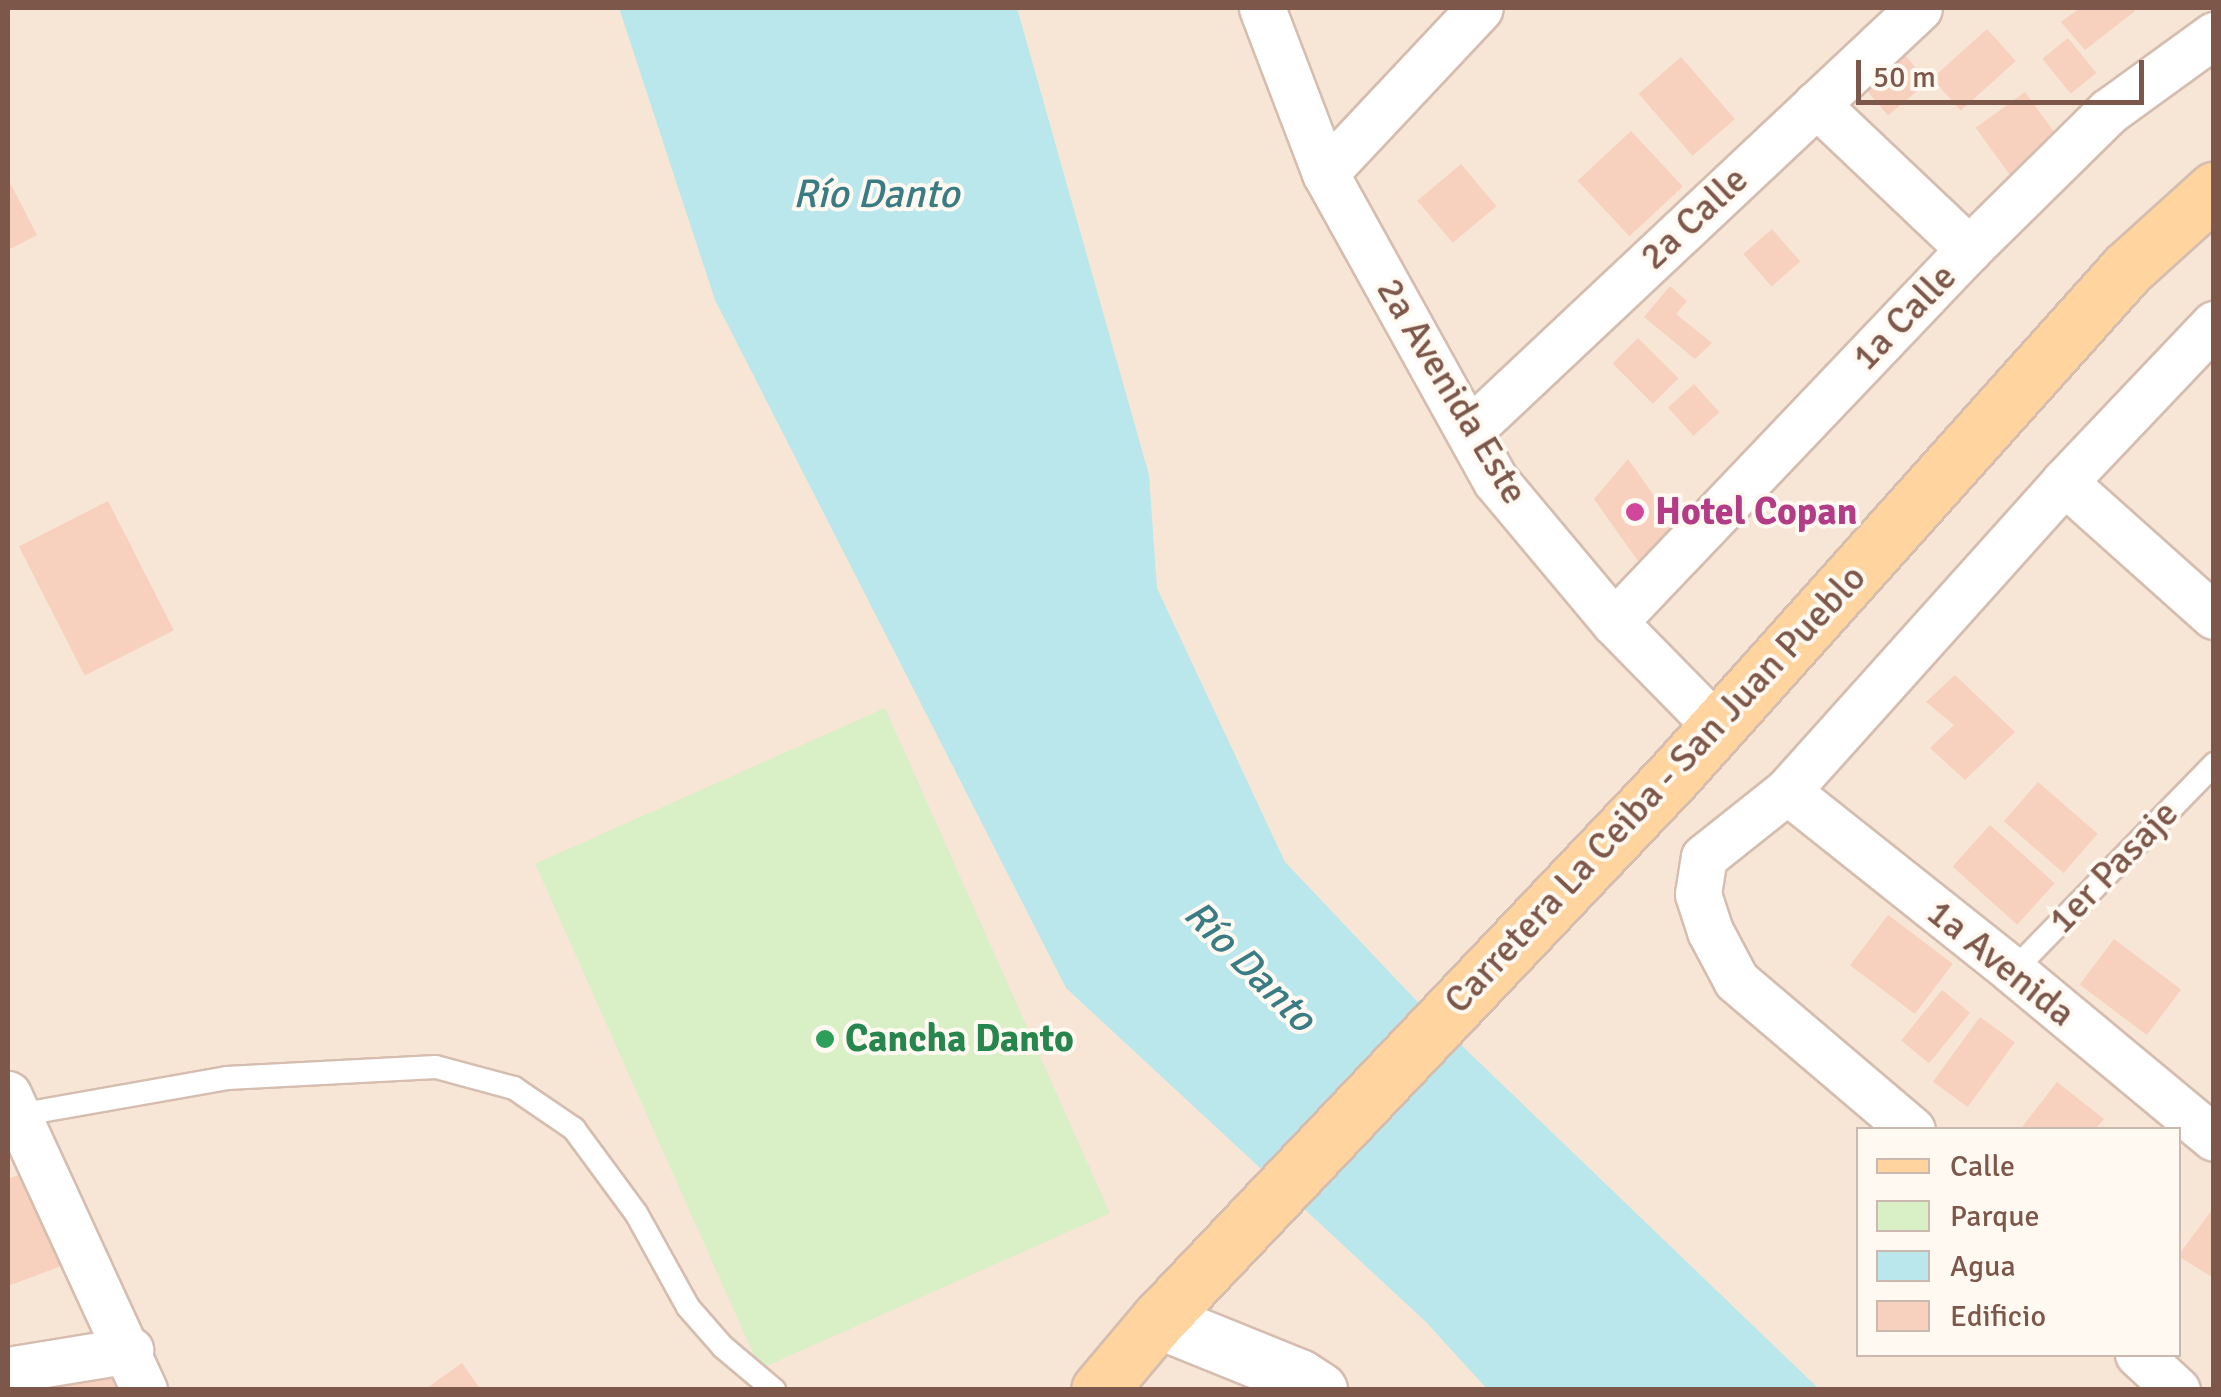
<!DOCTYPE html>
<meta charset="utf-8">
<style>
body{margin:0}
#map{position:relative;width:2221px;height:1397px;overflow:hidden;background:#fef4e9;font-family:Signika,sans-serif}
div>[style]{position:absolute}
.residential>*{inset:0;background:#f7e6d6}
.green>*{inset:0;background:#d9efc5;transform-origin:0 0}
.water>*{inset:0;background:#bae7eb}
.building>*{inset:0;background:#f7d0be;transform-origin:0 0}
.roads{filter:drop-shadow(2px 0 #d5bdaf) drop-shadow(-2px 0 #d5bdaf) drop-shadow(0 2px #d5bdaf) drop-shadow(0 -2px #d5bdaf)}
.service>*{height:22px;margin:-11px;padding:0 11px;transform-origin:11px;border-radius:11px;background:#fff}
.minor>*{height:45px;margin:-22.5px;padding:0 22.5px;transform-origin:22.5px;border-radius:22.5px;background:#fff}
.tertiary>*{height:55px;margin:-27.5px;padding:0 27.5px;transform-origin:27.5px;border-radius:27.5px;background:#fff}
.primary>*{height:55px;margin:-27.5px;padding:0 27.5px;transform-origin:27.5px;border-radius:27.5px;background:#ffd49f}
.dots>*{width:28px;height:28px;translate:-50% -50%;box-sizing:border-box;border:5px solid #fff9f1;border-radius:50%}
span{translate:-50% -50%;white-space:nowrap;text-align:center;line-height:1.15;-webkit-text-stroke:8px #fff9f1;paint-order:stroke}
.street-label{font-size:38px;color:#7d5749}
.hotel-label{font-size:38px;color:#b23c85;font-weight:700}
.left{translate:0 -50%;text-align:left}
.leisure-label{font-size:38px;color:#27864d;font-weight:700}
.water-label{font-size:40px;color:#3a7c83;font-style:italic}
.frame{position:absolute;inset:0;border:10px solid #7d5749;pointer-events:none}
.legend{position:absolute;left:1856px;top:1127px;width:325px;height:230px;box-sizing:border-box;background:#fff9f1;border:2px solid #cbb8ae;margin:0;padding:12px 18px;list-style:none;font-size:30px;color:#7d5749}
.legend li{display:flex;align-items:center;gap:20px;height:50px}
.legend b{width:50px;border:2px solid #cbb8ae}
.scale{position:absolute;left:1856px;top:60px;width:288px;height:45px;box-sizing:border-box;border:5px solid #7d5749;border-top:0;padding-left:12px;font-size:30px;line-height:35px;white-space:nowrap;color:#7d5749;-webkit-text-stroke:8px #fff9f1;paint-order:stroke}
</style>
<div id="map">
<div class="residential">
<i style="clip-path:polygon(evenodd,8px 8px,2213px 8px,2213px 1389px,8px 1390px,8px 8px,1858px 1130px,2178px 1130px,2178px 1354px,1858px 1354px,1858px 1130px)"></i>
</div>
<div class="green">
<i style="left:885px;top:708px;width:553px;height:383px;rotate:66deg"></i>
</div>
<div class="water">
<i style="clip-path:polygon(619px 8px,1017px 8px,1149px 475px,1157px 588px,1285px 862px,1431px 1016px,1819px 1389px,1487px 1389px,1426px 1322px,1066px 988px,715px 300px)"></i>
</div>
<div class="building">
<i style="clip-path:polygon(2080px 8px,2133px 8px,2135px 11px,2085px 50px,2061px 22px)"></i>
<i style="left:1987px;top:29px;width:43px;height:74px;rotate:48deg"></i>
<i style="left:2068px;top:38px;width:45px;height:33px;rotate:51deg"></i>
<i style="left:1895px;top:43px;width:51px;height:52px;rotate:50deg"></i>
<i style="left:1681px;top:57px;width:82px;height:56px;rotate:49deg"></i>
<i style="left:2025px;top:92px;width:58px;height:61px;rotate:54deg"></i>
<i style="left:1631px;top:131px;width:76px;height:73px;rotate:47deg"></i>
<i style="left:1461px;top:164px;width:55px;height:57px;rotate:50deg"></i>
<i style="clip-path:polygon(8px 179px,37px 235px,8px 250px)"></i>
<i style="left:1772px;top:229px;width:43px;height:38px;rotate:49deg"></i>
<i style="clip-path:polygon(1670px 286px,1687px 301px,1676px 314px,1712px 343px,1695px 359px,1644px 317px)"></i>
<i style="left:1638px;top:338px;width:57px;height:36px;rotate:45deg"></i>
<i style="left:1694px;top:384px;width:38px;height:35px;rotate:48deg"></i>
<i style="clip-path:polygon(1628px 459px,1675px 525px,1638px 561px,1594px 499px)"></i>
<i style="left:108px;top:501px;width:145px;height:100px;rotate:63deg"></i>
<i style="clip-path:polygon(1955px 675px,2015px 732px,1965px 780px,1930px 748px,1954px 725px,1926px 702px)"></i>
<i style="left:2038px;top:782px;width:79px;height:52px;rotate:41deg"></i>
<i style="left:1990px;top:825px;width:87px;height:56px;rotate:42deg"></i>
<i style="left:1888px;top:915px;width:81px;height:63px;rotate:37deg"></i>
<i style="left:2114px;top:939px;width:84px;height:57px;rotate:37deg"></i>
<i style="left:1942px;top:990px;width:36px;height:65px;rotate:39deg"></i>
<i style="left:1980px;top:1017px;width:43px;height:80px;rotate:36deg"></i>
<i style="clip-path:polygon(2057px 1082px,2104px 1119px,2094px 1130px,2022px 1127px)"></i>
<i style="clip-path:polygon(29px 1171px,64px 1265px,8px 1286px,8px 1179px)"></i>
<i style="clip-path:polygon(2214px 1207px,2214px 1276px,2212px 1277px,2178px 1256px)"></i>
<i style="clip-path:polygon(111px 1359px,118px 1390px,16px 1390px)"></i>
<i style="clip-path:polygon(462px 1363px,481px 1390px,424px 1390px)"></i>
</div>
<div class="roads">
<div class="service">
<i style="left:2013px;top:971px;width:289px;rotate:-45.8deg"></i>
<i style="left:18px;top:1115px;width:212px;rotate:-10deg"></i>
<i style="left:227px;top:1078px;width:209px;rotate:-3deg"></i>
<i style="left:436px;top:1067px;width:81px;rotate:15.1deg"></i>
<i style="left:514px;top:1088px;width:73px;rotate:34.3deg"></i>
<i style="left:574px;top:1129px;width:104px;rotate:53.6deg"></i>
<i style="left:636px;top:1213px;width:107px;rotate:61deg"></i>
<i style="left:688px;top:1307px;width:53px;rotate:48.8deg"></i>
<i style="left:723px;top:1347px;width:67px;rotate:40.1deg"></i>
</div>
<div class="minor">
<i style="left:1262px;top:8px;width:177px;rotate:69.1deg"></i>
<i style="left:1325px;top:173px;width:352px;rotate:61deg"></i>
<i style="left:1496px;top:481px;width:184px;rotate:50.1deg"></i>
<i style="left:1614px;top:622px;width:147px;rotate:45.6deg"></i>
<i style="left:1816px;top:104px;width:211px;rotate:43.5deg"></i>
<i style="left:1325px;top:173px;width:226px;rotate:-46.8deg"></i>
<i style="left:1470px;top:430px;width:616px;rotate:-43.22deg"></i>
<i style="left:2064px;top:482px;width:201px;rotate:41.8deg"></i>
<i style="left:1614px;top:622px;width:515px;rotate:-46.42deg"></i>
<i style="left:1969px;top:249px;width:197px;rotate:-44.6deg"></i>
<i style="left:2109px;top:111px;width:130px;rotate:-35.9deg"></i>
<i style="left:1787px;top:791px;width:289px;rotate:38.5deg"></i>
<i style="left:2013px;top:971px;width:261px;rotate:39.7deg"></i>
<i style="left:8px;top:1094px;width:326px;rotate:65.3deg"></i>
<i style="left:1912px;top:1130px;width:231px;rotate:-139.6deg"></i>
<i style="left:1736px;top:980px;width:55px;rotate:-118deg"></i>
<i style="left:1710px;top:931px;width:39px;rotate:-108deg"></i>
<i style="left:1698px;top:894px;width:37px;rotate:-81deg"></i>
<i style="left:1704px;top:857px;width:106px;rotate:-38.5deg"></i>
<i style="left:1787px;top:791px;width:415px;rotate:-48.1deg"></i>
<i style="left:2064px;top:482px;width:218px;rotate:-46.5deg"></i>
<i style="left:2138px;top:1354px;width:53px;rotate:42.7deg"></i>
<i style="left:8px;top:1370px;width:124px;rotate:-9.3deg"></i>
</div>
<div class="tertiary">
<i style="left:1158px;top:1320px;width:152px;rotate:22deg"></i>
<i style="left:1299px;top:1377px;width:24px;rotate:33deg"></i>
</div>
<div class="primary">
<i style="left:1099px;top:1390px;width:92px;rotate:-49.9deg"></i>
<i style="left:1158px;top:1320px;width:752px;rotate:-46.56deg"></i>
<i style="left:1675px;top:774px;width:678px;rotate:-48.17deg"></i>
<i style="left:2127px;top:269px;width:118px;rotate:-42.2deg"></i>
</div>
</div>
<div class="dots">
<i style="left:1635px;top:512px;background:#d1479c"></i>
<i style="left:825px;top:1039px;background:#2e9e5b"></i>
</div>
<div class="street-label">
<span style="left:1694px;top:218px;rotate:-43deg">2a Calle</span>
<span style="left:1904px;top:317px;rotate:-46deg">1a Calle</span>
<span style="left:1452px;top:391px;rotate:59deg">2a Avenida Este</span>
<span style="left:1655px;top:789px;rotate:-47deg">Carretera La Ceiba - San Juan Pueblo</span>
<span style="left:2113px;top:867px;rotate:-46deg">1er Pasaje</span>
<span style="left:2001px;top:963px;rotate:39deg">1a Avenida</span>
</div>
<div class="hotel-label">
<span class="left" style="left:1655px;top:512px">Hotel Copan</span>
</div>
<div class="leisure-label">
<span class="left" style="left:845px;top:1039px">Cancha Danto</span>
</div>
<div class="water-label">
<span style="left:876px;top:194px">Río Danto</span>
<span style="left:1250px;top:966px;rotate:45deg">Río Danto</span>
</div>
<div class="frame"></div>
<ul class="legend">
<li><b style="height:12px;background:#ffd49f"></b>Calle</li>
<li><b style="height:28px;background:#d9efc5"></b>Parque</li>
<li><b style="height:28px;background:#bae7eb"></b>Agua</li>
<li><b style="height:28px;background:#f7d0be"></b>Edificio</li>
</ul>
<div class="scale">50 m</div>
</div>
